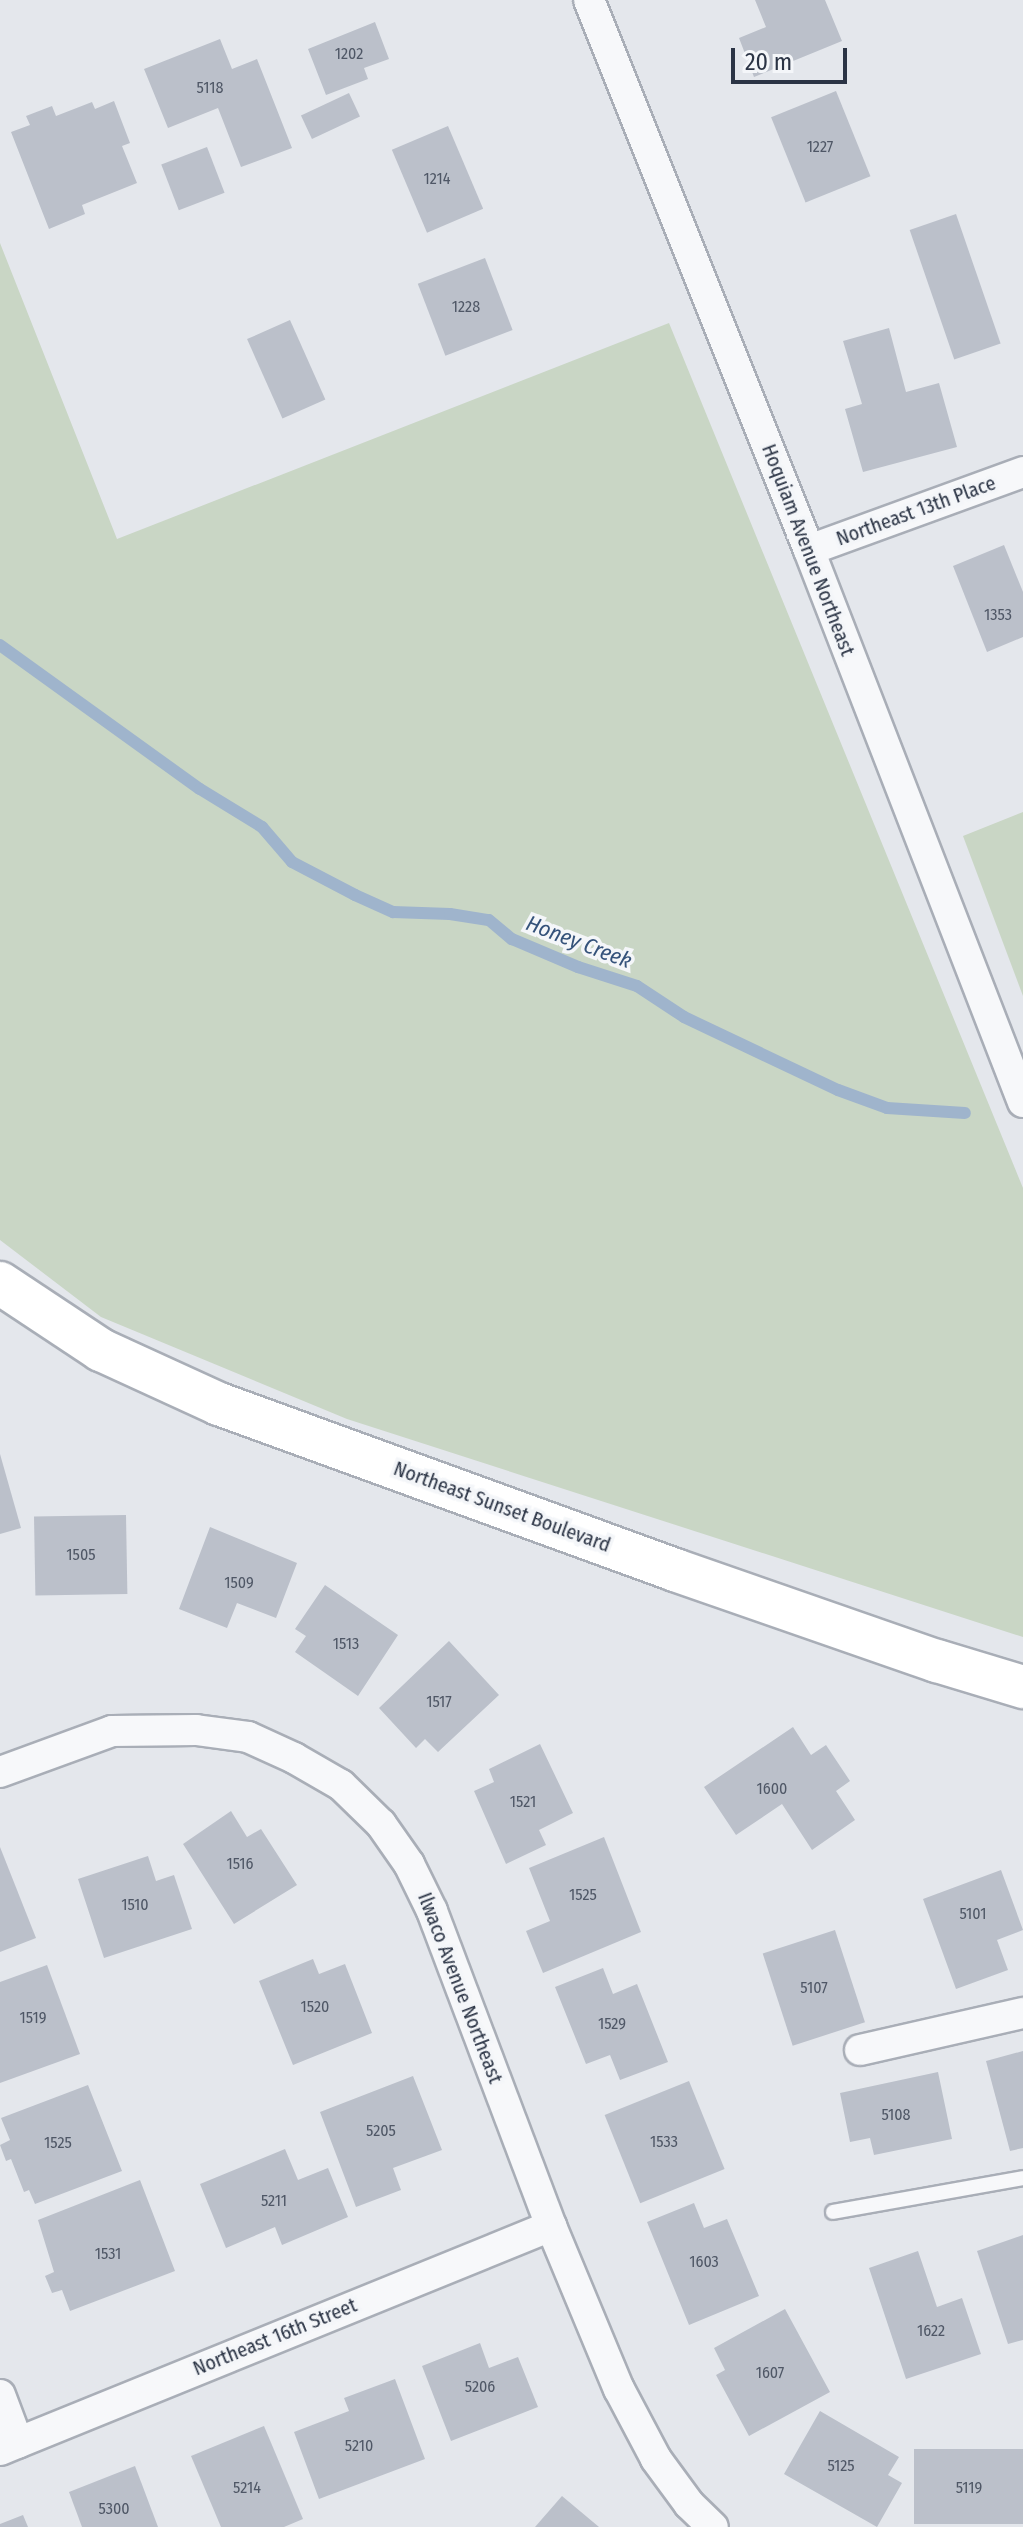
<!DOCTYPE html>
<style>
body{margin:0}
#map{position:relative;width:1023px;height:2527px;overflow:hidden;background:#e4e7ec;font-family:"Fira Sans Condensed",sans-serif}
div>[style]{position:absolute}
.green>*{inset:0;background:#c9d6c5}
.stream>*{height:12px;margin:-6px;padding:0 6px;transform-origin:6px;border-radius:6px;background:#9fb4cc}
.building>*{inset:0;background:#bbc0ca;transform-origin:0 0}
.roads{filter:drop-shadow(2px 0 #a9aeb7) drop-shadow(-2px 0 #a9aeb7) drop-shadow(0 2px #a9aeb7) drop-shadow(0 -2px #a9aeb7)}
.service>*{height:14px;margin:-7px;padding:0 7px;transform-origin:7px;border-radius:7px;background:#f7f8fa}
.minor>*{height:30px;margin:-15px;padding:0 15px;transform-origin:15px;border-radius:15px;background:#f7f8fa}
.secondary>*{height:42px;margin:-21px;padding:0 21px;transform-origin:21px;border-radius:21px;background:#fff}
span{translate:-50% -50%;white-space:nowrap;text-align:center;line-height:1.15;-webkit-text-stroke:7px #f4f6f9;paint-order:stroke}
.number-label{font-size:16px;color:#4f5766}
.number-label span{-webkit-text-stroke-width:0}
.street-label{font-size:20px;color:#2b3445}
.water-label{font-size:22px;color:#34527a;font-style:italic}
.scale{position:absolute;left:731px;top:48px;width:116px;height:36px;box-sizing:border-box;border:4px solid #2b3445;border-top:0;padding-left:10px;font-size:24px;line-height:28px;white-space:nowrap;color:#2b3445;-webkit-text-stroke:6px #f4f6f9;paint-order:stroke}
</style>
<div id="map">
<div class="green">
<i style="clip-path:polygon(0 243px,117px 539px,669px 323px,1023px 1188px,1023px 1637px,347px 1419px,101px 1317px,0 1240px)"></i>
<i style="clip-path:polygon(1023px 812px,1023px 996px,963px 836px)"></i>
</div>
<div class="stream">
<i style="left:0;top:645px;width:246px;rotate:35.8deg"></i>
<i style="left:200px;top:789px;width:73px;rotate:31.5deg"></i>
<i style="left:262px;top:827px;width:46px;rotate:49.4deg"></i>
<i style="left:292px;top:862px;width:71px;rotate:27.6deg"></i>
<i style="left:355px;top:895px;width:42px;rotate:24.1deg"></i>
<i style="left:393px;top:912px;width:57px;rotate:2deg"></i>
<i style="left:450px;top:914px;width:39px;rotate:9deg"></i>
<i style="left:489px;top:920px;width:30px;rotate:40deg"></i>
<i style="left:512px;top:939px;width:72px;rotate:23deg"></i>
<i style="left:578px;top:967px;width:62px;rotate:17.9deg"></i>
<i style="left:637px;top:986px;width:56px;rotate:33.4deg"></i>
<i style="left:684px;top:1017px;width:170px;rotate:25.4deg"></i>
<i style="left:838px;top:1090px;width:52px;rotate:20.2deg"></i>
<i style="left:887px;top:1108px;width:78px;rotate:3.7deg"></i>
</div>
<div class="building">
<i style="clip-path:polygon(755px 0,825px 0,842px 41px,754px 77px,739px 38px,766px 27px)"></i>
<i style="clip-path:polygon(375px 22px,389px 59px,364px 68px,368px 79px,326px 95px,308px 49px)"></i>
<i style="clip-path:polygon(220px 39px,232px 69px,257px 59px,292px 148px,241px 167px,218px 108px,168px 128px,144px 69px)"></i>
<i style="left:836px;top:91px;width:92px;height:70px;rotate:68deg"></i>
<i style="left:349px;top:93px;width:26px;height:53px;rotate:65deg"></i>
<i style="clip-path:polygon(114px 101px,130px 143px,122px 146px,137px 183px,82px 205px,85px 214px,49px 229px,11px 132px,30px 125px,26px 116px,52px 106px,56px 116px,92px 102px,95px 109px)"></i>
<i style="left:448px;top:126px;width:90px;height:61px;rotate:67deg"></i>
<i style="left:207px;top:147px;width:49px;height:49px;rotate:69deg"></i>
<i style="left:956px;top:214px;width:137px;height:49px;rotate:71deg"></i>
<i style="left:485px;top:258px;width:77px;height:72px;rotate:69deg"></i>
<i style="left:290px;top:320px;width:87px;height:47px;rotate:66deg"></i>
<i style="clip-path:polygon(889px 328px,906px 392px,939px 383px,957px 447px,863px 472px,845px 409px,862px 404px,843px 341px)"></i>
<i style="clip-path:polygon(1004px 545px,1023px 592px,1023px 637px,987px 652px,953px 566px)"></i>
<i style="clip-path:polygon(0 1454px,21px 1528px,0 1534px)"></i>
<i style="left:126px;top:1515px;width:79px;height:92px;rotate:89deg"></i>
<i style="clip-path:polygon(210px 1527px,297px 1563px,276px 1618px,237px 1603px,227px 1628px,179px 1609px)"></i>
<i style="clip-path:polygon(325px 1585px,398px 1635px,358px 1696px,295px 1652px,306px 1636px,295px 1629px)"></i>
<i style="clip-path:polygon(449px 1641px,499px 1695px,438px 1752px,425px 1739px,416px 1748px,379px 1708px)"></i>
<i style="clip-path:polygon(793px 1727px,811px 1755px,826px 1745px,850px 1781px,836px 1791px,855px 1820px,812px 1850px,782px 1804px,736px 1835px,704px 1787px)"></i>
<i style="clip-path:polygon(540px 1744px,573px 1813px,539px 1830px,546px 1845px,506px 1864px,474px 1791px,494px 1782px,489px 1769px)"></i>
<i style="clip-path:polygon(231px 1811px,247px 1837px,261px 1829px,297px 1885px,234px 1924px,183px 1844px)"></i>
<i style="clip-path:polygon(604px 1837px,641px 1932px,543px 1973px,526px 1931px,550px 1921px,529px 1868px)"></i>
<i style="clip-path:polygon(0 1847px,36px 1938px,0 1952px)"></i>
<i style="clip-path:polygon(148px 1856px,156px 1881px,174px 1875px,192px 1929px,104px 1958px,78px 1879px)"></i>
<i style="clip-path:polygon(1001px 1870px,1023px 1930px,997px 1940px,1008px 1970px,956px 1989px,923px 1899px)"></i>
<i style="left:835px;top:1930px;width:97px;height:76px;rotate:72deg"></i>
<i style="clip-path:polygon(313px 1959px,319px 1974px,345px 1964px,372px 2033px,293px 2065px,259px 1981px)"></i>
<i style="clip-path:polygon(47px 1965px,80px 2054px,0 2083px,0 1982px)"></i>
<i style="clip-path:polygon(603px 1968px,613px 1994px,637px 1984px,668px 2062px,620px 2080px,610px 2055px,586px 2064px,555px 1987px)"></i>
<i style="clip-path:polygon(1023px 2051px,1023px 2148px,1010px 2151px,986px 2061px)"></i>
<i style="clip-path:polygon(938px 2072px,952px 2139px,874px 2155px,870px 2138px,850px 2142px,840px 2093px)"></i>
<i style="clip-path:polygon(413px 2076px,442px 2150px,393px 2168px,401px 2190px,356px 2207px,320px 2112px)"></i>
<i style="left:689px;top:2081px;width:95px;height:91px;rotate:68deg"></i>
<i style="clip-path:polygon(88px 2085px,122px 2171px,35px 2204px,29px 2190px,24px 2192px,11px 2159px,6px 2161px,0 2145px,10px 2140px,1px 2118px)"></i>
<i style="clip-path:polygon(285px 2149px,298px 2180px,328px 2168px,348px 2217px,282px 2245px,275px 2227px,226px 2248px,200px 2184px)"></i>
<i style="clip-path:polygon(140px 2180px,175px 2271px,70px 2311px,62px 2290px,52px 2293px,45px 2276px,54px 2272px,38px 2220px)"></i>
<i style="clip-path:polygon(694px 2203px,704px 2228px,727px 2219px,759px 2296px,689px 2325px,647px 2222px)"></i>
<i style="clip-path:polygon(1023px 2235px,1023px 2340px,1008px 2344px,977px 2251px)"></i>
<i style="clip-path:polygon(918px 2251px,937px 2307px,962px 2298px,981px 2354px,906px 2379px,869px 2268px)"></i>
<i style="clip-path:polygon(785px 2309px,830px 2392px,749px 2436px,716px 2375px,725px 2370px,714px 2348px)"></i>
<i style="clip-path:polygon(480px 2343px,489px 2368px,518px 2357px,538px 2407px,451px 2441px,422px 2366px)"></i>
<i style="clip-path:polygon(395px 2379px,425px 2459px,319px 2499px,294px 2432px,349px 2411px,344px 2398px)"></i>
<i style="clip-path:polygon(820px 2411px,899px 2457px,888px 2475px,902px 2483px,877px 2527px,784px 2474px)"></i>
<i style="clip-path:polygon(264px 2426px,303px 2519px,284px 2527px,221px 2527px,191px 2456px)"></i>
<i style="left:1023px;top:2449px;width:75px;height:109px;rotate:90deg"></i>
<i style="clip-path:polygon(135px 2466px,158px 2527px,82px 2527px,69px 2492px)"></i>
<i style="clip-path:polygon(562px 2496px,599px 2527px,535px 2527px)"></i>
<i style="clip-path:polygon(23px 2515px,28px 2527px,0 2527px,0 2524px)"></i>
</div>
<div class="roads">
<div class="service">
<i style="left:833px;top:2212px;width:193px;rotate:-10.1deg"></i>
</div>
<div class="minor">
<i style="left:589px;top:0;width:592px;rotate:68.2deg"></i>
<i style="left:809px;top:550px;width:592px;rotate:68.81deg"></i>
<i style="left:809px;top:550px;width:228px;rotate:-20deg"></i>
<i style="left:0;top:1772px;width:119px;rotate:-20.1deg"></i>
<i style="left:112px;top:1731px;width:84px;rotate:-0.7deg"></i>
<i style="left:196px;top:1730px;width:52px;rotate:7.7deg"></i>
<i style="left:248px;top:1737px;width:51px;rotate:24.5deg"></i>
<i style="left:294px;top:1758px;width:54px;rotate:29.9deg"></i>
<i style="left:341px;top:1785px;width:56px;rotate:44.3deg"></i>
<i style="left:381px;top:1824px;width:49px;rotate:55deg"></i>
<i style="left:409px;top:1864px;width:52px;rotate:63.9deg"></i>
<i style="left:432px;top:1911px;width:337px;rotate:69.3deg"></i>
<i style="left:551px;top:2226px;width:177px;rotate:67.4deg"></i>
<i style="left:619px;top:2389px;width:79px;rotate:62.1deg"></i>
<i style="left:656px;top:2459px;width:56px;rotate:53.7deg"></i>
<i style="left:689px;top:2504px;width:33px;rotate:44deg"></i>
<i style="left:860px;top:2050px;width:167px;rotate:-12.8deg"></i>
<i style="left:0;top:2395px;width:51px;rotate:69.4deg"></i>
<i style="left:0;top:2450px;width:595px;rotate:-22.12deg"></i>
</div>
<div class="secondary">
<i style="left:0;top:1283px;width:121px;rotate:33.6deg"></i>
<i style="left:101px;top:1350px;width:130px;rotate:24.6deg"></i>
<i style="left:219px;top:1404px;width:485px;rotate:20deg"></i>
<i style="left:675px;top:1570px;width:277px;rotate:19.2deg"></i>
<i style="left:937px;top:1661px;width:90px;rotate:16.8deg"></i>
</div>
</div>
<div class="number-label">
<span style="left:349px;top:54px">1202</span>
<span style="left:210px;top:88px">5118</span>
<span style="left:820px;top:147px">1227</span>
<span style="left:437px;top:179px">1214</span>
<span style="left:466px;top:307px">1228</span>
<span style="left:998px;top:615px">1353</span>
<span style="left:81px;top:1555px">1505</span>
<span style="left:239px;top:1583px">1509</span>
<span style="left:346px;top:1644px">1513</span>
<span style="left:439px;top:1702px">1517</span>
<span style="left:772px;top:1789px">1600</span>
<span style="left:523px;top:1802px">1521</span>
<span style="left:240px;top:1864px">1516</span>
<span style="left:583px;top:1895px">1525</span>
<span style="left:135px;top:1905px">1510</span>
<span style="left:973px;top:1914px">5101</span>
<span style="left:814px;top:1988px">5107</span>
<span style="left:315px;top:2007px">1520</span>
<span style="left:33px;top:2018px">1519</span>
<span style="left:612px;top:2024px">1529</span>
<span style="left:896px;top:2115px">5108</span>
<span style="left:381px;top:2131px">5205</span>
<span style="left:664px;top:2142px">1533</span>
<span style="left:58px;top:2143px">1525</span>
<span style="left:274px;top:2201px">5211</span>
<span style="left:108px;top:2254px">1531</span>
<span style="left:704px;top:2262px">1603</span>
<span style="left:931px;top:2331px">1622</span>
<span style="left:770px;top:2373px">1607</span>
<span style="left:480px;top:2387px">5206</span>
<span style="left:359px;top:2446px">5210</span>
<span style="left:841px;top:2466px">5125</span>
<span style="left:247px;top:2488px">5214</span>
<span style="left:969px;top:2488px">5119</span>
<span style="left:114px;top:2509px">5300</span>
</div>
<div class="street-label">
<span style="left:916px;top:511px;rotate:-20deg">Northeast 13th Place</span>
<span style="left:808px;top:550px;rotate:69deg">Hoquiam Avenue Northeast</span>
<span style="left:502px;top:1507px;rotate:20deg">Northeast Sunset Boulevard</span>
<span style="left:460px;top:1988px;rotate:69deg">Ilwaco Avenue Northeast</span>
<span style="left:275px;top:2337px;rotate:-22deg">Northeast 16th Street</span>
</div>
<div class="water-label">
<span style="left:579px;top:942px;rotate:21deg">Honey Creek</span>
</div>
<div class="scale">20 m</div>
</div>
